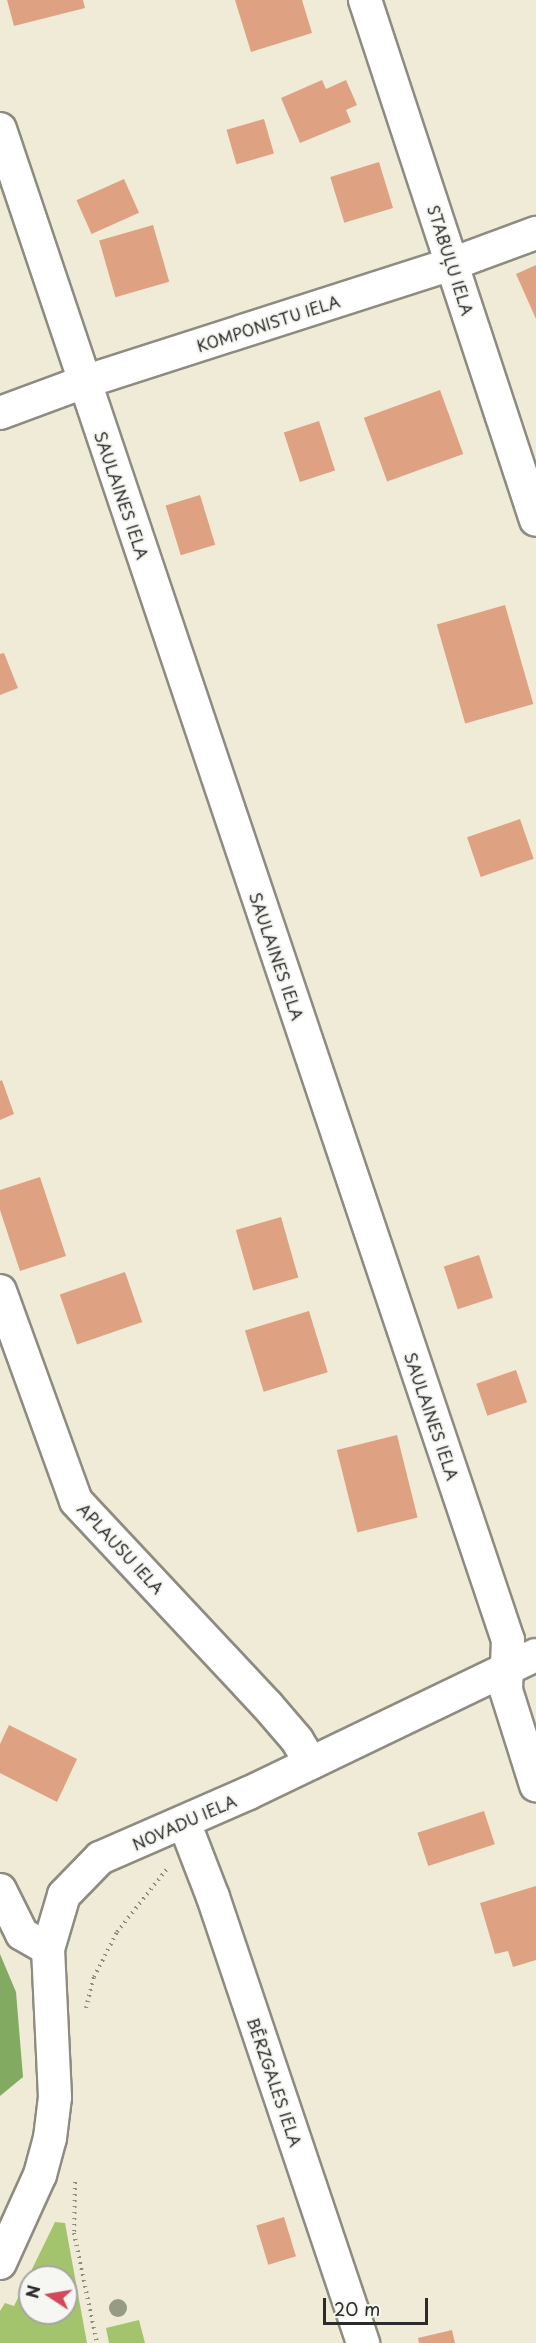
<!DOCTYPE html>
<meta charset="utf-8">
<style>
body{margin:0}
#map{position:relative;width:536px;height:2343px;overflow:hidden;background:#f0ebd7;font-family:"Playpen Sans",sans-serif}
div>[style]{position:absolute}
.green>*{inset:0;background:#a3c46c}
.forest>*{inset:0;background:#82aa60}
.building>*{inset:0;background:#dea283;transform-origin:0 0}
.path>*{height:4px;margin-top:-2px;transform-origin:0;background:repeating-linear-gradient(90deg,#8e8b81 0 1.5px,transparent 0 6px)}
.roads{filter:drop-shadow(2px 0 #8e8b81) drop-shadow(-2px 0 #8e8b81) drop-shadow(0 2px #8e8b81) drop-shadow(0 -2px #8e8b81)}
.minor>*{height:32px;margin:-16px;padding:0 16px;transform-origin:16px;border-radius:16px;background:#fff}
.trees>*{width:18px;height:18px;margin:-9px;border-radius:50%;background:#979b83}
span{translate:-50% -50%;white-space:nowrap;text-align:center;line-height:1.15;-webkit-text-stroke:4.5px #f6f6f2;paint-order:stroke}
.street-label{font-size:16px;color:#2b2b2b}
.north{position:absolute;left:18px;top:2265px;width:60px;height:60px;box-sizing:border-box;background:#f6f6f2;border:2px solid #a5a5a2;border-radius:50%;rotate:282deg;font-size:16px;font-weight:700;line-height:24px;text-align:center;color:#2b2b2b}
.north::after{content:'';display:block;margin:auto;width:21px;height:27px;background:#d1495b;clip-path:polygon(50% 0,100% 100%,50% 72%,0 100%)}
.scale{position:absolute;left:323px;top:2298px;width:105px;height:27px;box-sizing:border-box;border:3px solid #2b2b2b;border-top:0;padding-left:8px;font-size:18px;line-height:21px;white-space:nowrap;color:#2b2b2b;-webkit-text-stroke:4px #f6f6f2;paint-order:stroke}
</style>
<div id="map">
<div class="green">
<i style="clip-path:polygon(evenodd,55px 2222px,65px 2223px,87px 2343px,0 2343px,0 2311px,5px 2303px,14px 2306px,55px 2222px,30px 2277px,66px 2277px,66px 2313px,30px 2313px,30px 2277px)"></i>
<i style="clip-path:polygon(139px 2320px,145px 2343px,109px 2343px,106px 2328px)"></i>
</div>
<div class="forest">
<i style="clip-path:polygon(0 1954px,16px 1992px,23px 2077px,0 2096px)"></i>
</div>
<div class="building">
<i style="clip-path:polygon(7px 0,83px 0,85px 8px,14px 26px)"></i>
<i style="clip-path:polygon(235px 0,302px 0,312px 33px,251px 52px)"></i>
<i style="clip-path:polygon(322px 80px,326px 89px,346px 80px,357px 105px,346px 110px,351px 122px,300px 143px,281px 98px)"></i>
<i style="left:264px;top:119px;width:36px;height:39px;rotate:74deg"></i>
<i style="left:379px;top:162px;width:48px;height:51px;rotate:73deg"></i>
<i style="left:124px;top:179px;width:37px;height:52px;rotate:66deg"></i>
<i style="left:153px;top:225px;width:59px;height:56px;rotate:74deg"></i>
<i style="clip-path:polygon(536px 265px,536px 319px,516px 274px)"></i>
<i style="left:440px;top:390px;width:68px;height:81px;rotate:70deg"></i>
<i style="left:319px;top:421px;width:52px;height:37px;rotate:72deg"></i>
<i style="left:200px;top:495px;width:52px;height:36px;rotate:73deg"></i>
<i style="left:505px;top:605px;width:103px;height:71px;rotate:74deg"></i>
<i style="clip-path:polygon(4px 653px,18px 688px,0 695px,0 654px)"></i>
<i style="left:520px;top:819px;width:42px;height:56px;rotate:71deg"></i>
<i style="clip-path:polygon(2px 1080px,14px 1114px,0 1120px,0 1081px)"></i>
<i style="clip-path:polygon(40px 1177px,66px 1256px,20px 1271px,0 1210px,0 1190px)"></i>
<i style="left:281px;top:1217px;width:63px;height:47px;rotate:74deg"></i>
<i style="left:479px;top:1255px;width:45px;height:37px;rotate:72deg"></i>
<i style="left:125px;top:1272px;width:53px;height:69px;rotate:71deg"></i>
<i style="left:309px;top:1311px;width:64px;height:67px;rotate:73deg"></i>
<i style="left:516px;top:1370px;width:34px;height:42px;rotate:71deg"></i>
<i style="left:397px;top:1435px;width:85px;height:62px;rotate:76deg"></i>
<i style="clip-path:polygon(9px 1725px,77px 1759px,57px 1802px,0 1773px,0 1744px)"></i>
<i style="left:484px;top:1811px;width:35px;height:70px;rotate:72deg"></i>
<i style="clip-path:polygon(536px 1886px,536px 1960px,513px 1967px,508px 1951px,495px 1954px,480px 1903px)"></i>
<i style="left:284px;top:2217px;width:41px;height:29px;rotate:73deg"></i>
<i style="clip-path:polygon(452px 2330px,455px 2343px,419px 2343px,418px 2338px)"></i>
</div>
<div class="path">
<i style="left:86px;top:2008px;width:32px;rotate:-76deg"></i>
<i style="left:94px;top:1977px;width:51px;rotate:-62.9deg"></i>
<i style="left:117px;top:1932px;width:80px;rotate:-51.6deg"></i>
<i style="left:75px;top:2182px;width:51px;rotate:91.1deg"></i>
<i style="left:74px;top:2233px;width:112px;rotate:78.2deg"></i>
</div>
<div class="roads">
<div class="minor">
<i style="left:365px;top:0;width:547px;rotate:71.8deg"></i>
<i style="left:0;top:129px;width:1594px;rotate:71.42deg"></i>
<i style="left:508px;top:1640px;width:50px;rotate:92.3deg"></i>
<i style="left:506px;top:1690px;width:100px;rotate:72.5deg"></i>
<i style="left:0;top:413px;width:90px;rotate:-20.3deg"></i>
<i style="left:84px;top:382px;width:386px;rotate:-17.8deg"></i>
<i style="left:452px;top:264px;width:90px;rotate:-20.3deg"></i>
<i style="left:0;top:1291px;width:223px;rotate:70.1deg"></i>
<i style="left:76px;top:1501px;width:279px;rotate:46.9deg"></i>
<i style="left:267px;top:1705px;width:46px;rotate:49.4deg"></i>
<i style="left:297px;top:1740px;width:27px;rotate:59deg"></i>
<i style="left:184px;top:1822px;width:80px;rotate:68.9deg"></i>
<i style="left:213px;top:1897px;width:471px;rotate:71.4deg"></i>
<i style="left:0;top:1890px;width:49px;rotate:63.4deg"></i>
<i style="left:22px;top:1934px;width:30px;rotate:30deg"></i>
<i style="left:0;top:2263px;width:97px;rotate:-65.6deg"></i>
<i style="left:40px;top:2175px;width:38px;rotate:-75deg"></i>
<i style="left:50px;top:2138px;width:41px;rotate:-83deg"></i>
<i style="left:55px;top:2097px;width:148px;rotate:-92.7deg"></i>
<i style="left:48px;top:1949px;width:56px;rotate:-73.5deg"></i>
<i style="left:64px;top:1895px;width:52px;rotate:-45.8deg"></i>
<i style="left:100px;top:1858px;width:163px;rotate:-23.6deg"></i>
<i style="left:249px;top:1793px;width:318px;rotate:-25.7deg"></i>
</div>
</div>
<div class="trees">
<i style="left:118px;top:2308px"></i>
</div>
<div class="street-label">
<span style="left:451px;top:260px;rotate:72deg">STABUĻU IELA</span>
<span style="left:268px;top:323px;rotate:-18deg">KOMPONISTU IELA</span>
<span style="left:122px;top:495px;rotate:71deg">SAULAINES IELA</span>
<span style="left:277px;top:956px;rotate:71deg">SAULAINES IELA</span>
<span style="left:432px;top:1416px;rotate:71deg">SAULAINES IELA</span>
<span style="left:121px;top:1548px;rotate:47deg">APLAUSU IELA</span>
<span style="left:184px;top:1822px;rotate:-24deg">NOVADU IELA</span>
<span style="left:275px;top:2082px;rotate:71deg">BĒRZGALES IELA</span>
</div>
<div class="north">N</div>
<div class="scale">20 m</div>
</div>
